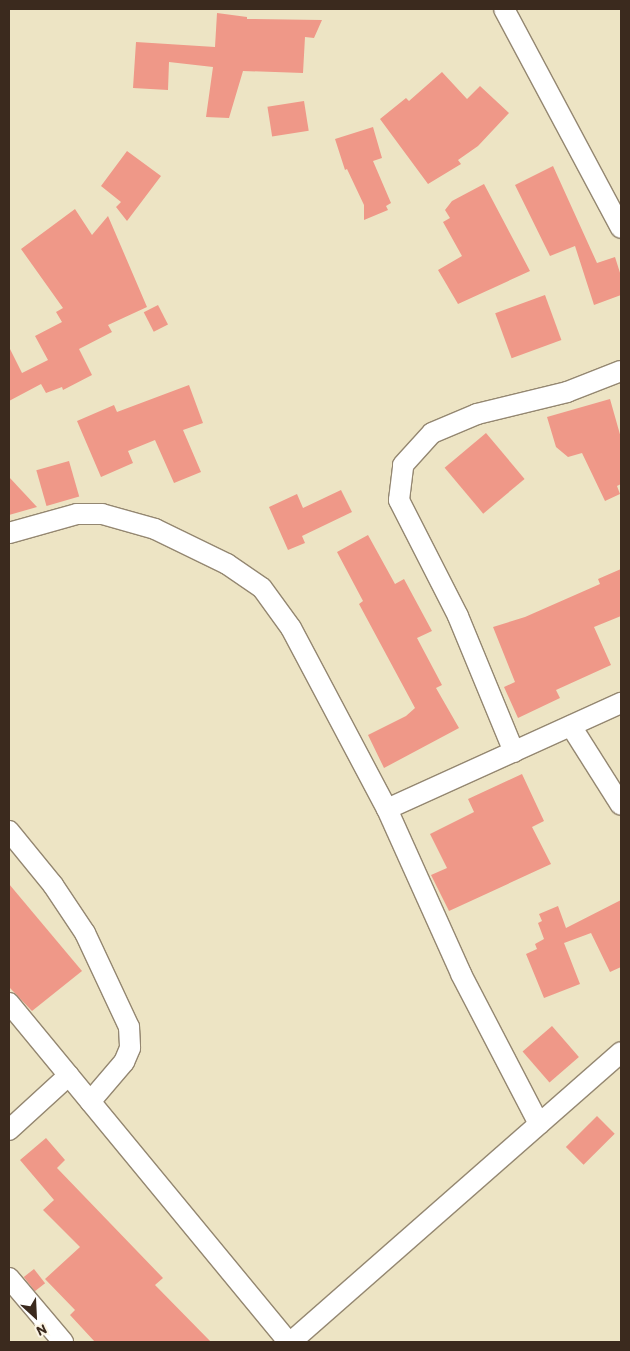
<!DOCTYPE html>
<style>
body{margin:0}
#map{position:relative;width:630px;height:1351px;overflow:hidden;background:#ede4c4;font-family:Itim,sans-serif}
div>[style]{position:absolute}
.building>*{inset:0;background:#ef9888;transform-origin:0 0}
.roads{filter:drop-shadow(1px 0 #948771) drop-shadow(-1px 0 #948771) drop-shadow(0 1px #948771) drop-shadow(0 -1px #948771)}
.minor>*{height:20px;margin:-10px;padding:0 10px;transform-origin:10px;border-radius:10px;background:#fff}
span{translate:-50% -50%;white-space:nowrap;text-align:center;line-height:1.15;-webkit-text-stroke:4px #fcf5e5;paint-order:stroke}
.frame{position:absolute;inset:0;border:10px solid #3b2a1e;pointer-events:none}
.north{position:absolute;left:10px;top:1291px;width:50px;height:50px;-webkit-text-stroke:4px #fcf5e5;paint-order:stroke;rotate:155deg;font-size:14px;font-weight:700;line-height:20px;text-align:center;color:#3b2a1e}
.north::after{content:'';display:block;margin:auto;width:18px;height:22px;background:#3b2a1e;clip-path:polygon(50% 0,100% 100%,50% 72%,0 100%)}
</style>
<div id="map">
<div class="building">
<i style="clip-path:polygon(217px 13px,247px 17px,247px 19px,322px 20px,314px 38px,305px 37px,303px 73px,243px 71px,229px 118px,206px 117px,213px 67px,169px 62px,168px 90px,133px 88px,136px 42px,215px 47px)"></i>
<i style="clip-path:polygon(442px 72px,467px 99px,480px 86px,509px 113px,478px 146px,458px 160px,461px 164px,428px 184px,380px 119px,406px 98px,409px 101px)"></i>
<i style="left:304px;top:101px;width:30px;height:37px;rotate:81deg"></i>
<i style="clip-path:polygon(373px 127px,382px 158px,373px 161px,391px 203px,386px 206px,388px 210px,364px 220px,364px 205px,347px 169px,345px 170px,335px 139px)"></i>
<i style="clip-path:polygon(127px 151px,161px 176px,127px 221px,116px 207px,121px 202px,101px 186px)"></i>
<i style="clip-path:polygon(553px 166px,597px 263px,615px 257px,621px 276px,621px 295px,594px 305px,575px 246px,550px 256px,515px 185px)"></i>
<i style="clip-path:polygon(484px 184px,530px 271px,458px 304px,438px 270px,462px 256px,443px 222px,450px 218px,445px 210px,452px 201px)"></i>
<i style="clip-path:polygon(75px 209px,92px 235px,108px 216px,147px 307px,108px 325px,112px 332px,79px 349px,92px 375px,63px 390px,62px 387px,46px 393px,41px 384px,9px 401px,9px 347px,22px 373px,48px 360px,35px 336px,62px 322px,56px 312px,63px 308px,21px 249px)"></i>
<i style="left:545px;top:295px;width:48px;height:53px;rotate:70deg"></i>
<i style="left:158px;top:305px;width:22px;height:16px;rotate:63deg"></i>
<i style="clip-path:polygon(189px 385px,203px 423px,183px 430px,201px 472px,174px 483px,155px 440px,128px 451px,133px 463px,101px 477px,77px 421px,114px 405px,117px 412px)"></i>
<i style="clip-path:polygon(610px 399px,621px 438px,621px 484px,617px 486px,620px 494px,605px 501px,582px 453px,568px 457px,556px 447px,547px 417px)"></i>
<i style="left:486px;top:433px;width:60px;height:54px;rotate:50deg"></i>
<i style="left:69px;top:461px;width:37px;height:34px;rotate:74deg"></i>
<i style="clip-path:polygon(9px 477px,37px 507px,9px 515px)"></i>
<i style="clip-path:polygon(341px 490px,352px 512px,302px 536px,305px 543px,288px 550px,269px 507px,297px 494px,303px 508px)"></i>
<i style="clip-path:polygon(368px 535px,395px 584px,404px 579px,432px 631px,417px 638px,442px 685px,436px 688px,459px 728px,384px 768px,368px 735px,406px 716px,415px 708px,359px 604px,363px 601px,337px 552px)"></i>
<i style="clip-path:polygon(621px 569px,621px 616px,594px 627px,611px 665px,556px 690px,560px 698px,518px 718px,504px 687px,515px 682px,493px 627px,525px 617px,600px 584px,598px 579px)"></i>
<i style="clip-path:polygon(522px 774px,544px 821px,532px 827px,551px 864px,449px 911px,431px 875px,447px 868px,430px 834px,474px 812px,468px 799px)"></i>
<i style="clip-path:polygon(9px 884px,82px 971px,32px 1011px,9px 987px)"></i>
<i style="clip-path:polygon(621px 900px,621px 967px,610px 972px,591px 933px,564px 943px,580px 984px,544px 998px,526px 954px,537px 949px,535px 944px,544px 939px,538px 923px,542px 921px,539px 914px,558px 906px,566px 928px)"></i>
<i style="left:552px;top:1026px;width:41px;height:39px;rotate:49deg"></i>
<i style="left:597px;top:1116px;width:25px;height:44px;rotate:45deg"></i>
<i style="clip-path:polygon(46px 1138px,65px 1160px,57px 1168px,163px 1278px,155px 1285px,211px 1342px,95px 1342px,70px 1315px,75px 1310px,45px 1279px,80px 1247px,43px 1210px,54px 1200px,20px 1160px)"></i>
<i style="left:34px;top:1269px;width:18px;height:13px;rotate:52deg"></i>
</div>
<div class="roads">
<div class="minor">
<i style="left:504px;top:9px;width:248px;rotate:61.9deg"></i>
<i style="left:9px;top:533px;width:71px;rotate:-15.6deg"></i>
<i style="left:77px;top:514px;width:25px"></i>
<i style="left:102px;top:514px;width:55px;rotate:15.8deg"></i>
<i style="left:155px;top:529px;width:80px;rotate:25.9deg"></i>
<i style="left:227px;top:564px;width:42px;rotate:34.4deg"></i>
<i style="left:262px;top:588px;width:49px;rotate:54.1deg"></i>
<i style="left:291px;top:628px;width:205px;rotate:62.1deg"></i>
<i style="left:387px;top:809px;width:181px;rotate:65.8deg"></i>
<i style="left:461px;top:974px;width:169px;rotate:62.5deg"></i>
<i style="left:571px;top:726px;width:93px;rotate:57.7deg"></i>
<i style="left:514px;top:752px;width:147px;rotate:-112.4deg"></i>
<i style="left:458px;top:616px;width:130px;rotate:-117deg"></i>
<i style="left:399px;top:500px;width:35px;rotate:-83deg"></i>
<i style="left:403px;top:465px;width:43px;rotate:-47.8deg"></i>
<i style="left:432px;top:433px;width:49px;rotate:-22.9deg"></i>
<i style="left:477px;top:414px;width:93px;rotate:-13.7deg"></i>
<i style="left:567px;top:392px;width:58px;rotate:-21.3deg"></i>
<i style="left:387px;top:809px;width:257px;rotate:-24.4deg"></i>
<i style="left:9px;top:831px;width:70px;rotate:50.8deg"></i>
<i style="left:53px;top:885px;width:58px;rotate:56.3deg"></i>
<i style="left:85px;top:933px;width:104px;rotate:64.9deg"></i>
<i style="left:129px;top:1027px;width:21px;rotate:87deg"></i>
<i style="left:130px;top:1048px;width:15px;rotate:113deg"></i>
<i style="left:124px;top:1062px;width:52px;rotate:130.4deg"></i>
<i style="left:9px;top:1003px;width:439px;rotate:50.5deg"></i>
<i style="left:9px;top:1130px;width:81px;rotate:-42.5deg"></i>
<i style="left:9px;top:1278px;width:84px;rotate:49.8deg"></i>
<i style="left:291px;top:1342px;width:439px;rotate:-41.3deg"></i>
</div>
</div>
<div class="frame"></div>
<div class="north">N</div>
</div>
